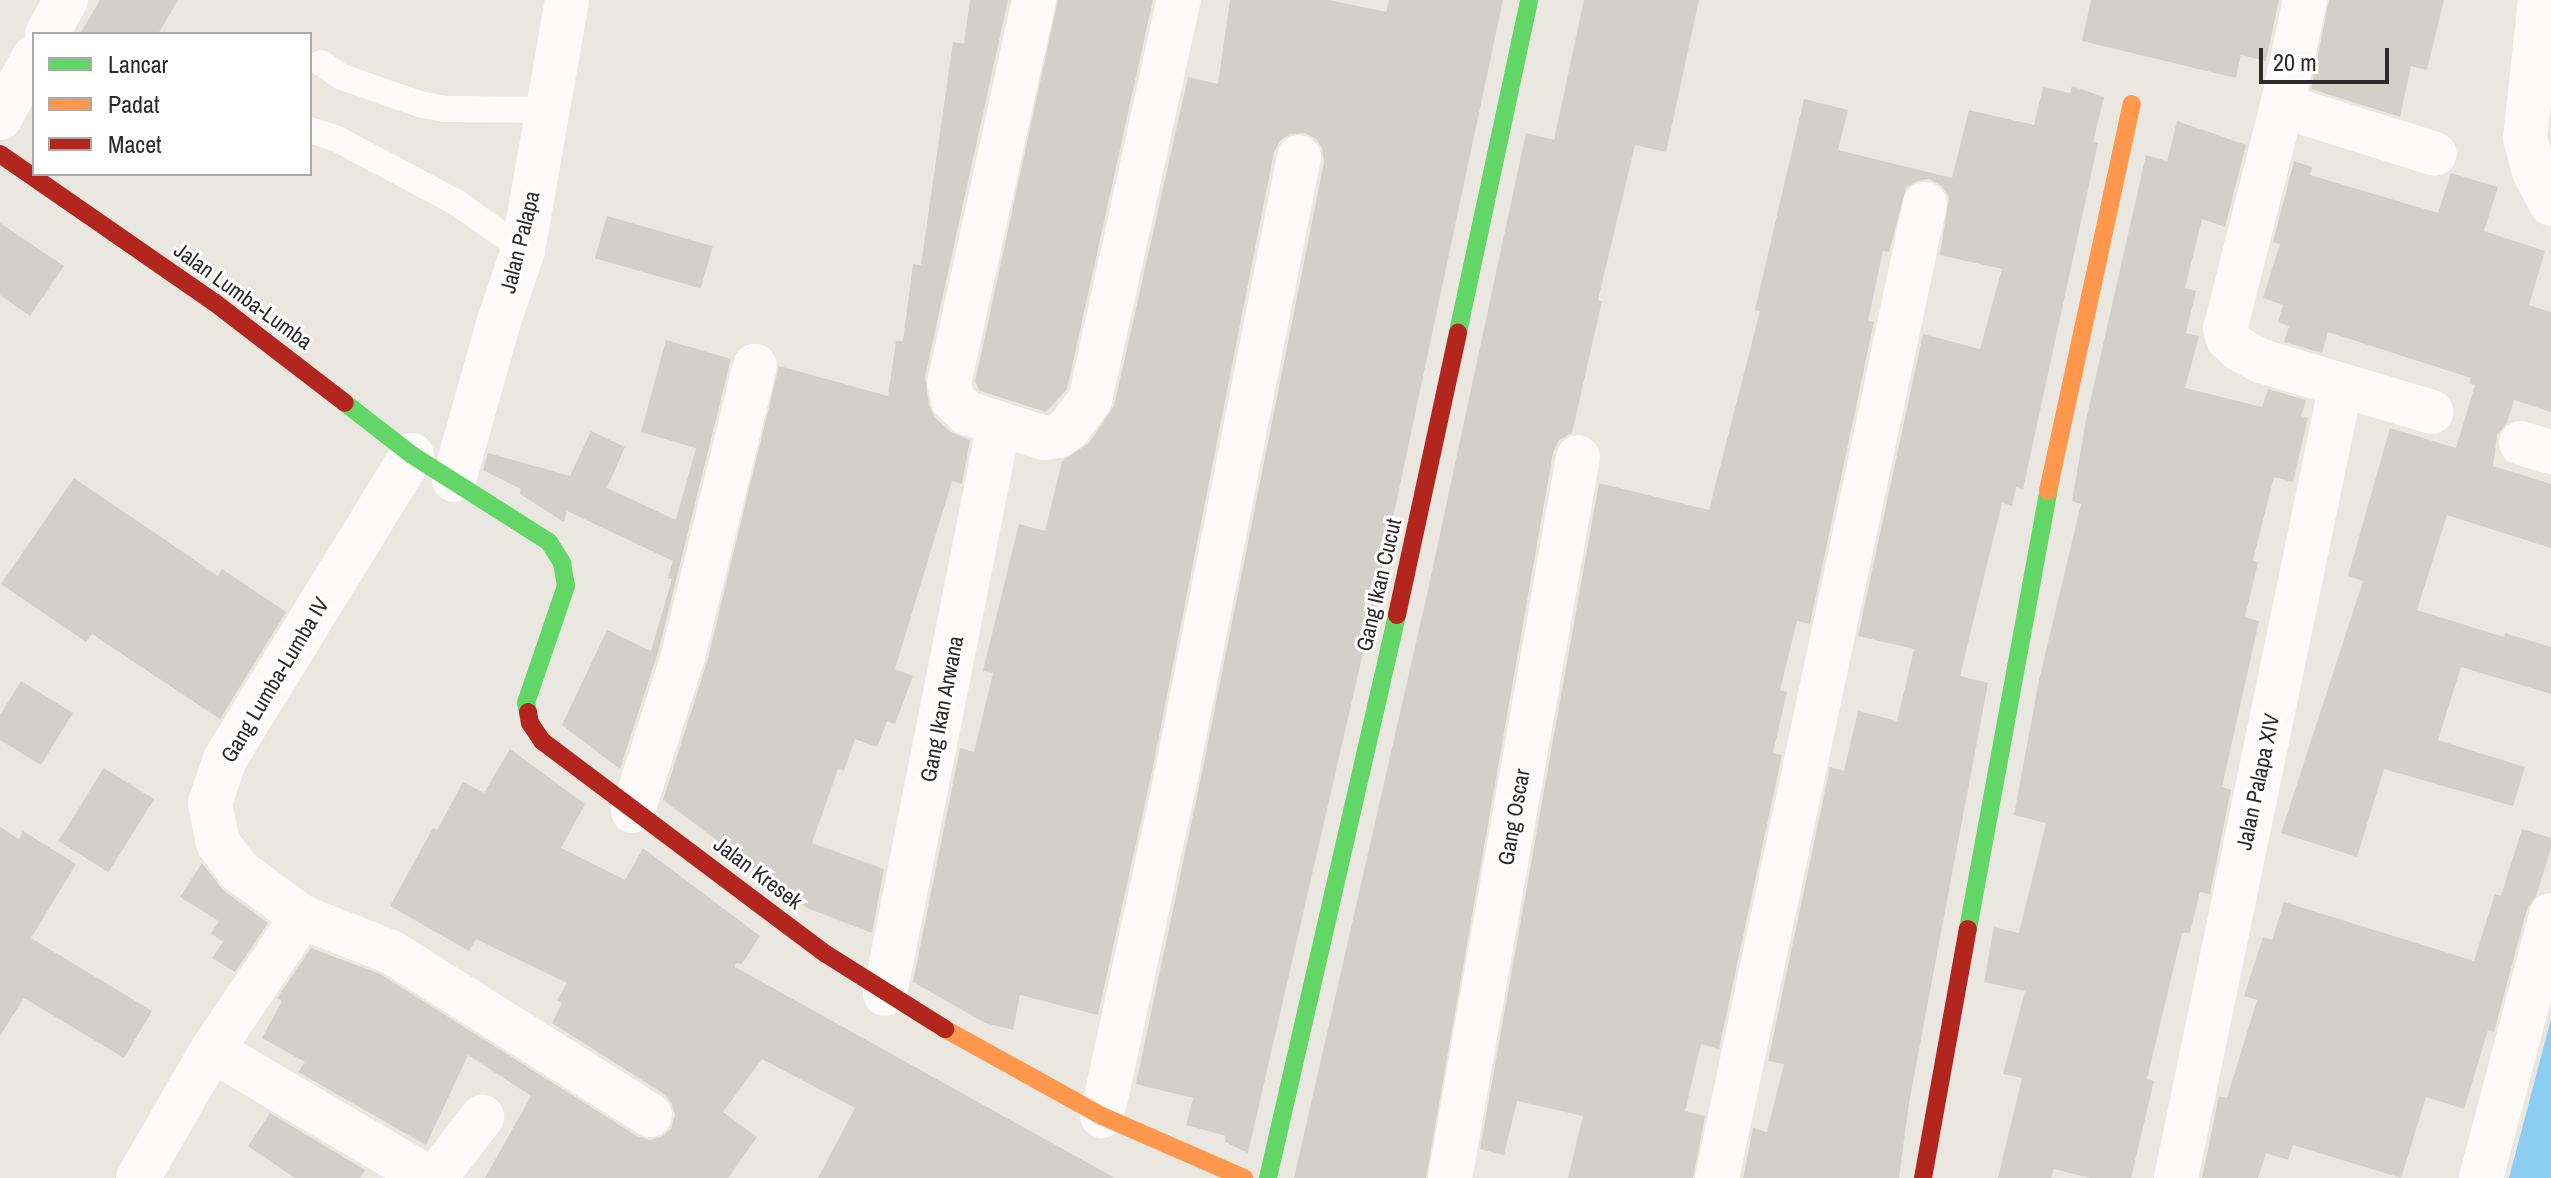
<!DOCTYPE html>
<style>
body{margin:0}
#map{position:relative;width:2551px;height:1178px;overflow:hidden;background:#eae7e0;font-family:"Archivo Narrow",sans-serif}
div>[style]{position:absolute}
.water>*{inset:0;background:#8dcdf2}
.building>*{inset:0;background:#d2d0cb;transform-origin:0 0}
.lane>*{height:26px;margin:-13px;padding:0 13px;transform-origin:13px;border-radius:13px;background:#fcfbfa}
.street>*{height:44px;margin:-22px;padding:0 22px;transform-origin:22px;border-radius:22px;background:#fcfbfa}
.fast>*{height:18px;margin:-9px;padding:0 9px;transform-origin:9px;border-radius:9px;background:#63d668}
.slow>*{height:18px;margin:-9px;padding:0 9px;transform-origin:9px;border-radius:9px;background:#ff974d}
.jam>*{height:18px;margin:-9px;padding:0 9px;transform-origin:9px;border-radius:9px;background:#b3261e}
span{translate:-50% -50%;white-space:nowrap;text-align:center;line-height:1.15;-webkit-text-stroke:6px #fff;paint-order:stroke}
.street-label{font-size:22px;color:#2b2b2b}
.legend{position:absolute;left:32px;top:32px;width:280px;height:144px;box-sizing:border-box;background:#fff;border:2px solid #aaa;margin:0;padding:10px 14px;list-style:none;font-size:24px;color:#2b2b2b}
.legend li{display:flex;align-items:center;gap:16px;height:40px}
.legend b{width:40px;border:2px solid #aaa}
.scale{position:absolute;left:2259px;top:48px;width:130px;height:36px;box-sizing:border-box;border:4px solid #2b2b2b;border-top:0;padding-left:10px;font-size:24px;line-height:28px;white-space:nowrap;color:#2b2b2b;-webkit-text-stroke:6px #fff;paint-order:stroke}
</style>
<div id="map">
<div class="water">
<i style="clip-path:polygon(2551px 1019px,2551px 1178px,2509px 1178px)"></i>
</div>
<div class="building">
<i style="clip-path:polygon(100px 0,178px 0,158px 34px,80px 34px)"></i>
<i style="clip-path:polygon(970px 0,1008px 0,925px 377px,929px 405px,935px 418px,951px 432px,970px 440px,962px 484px,952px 481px,895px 669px,913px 676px,895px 724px,887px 721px,877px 747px,855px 739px,844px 771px,838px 769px,812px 843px,884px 869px,872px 933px,807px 908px,663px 800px,707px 662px,779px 366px,888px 396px,896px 341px,903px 341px,913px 264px,921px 265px,953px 42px,964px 44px)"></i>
<i style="clip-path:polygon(1058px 0,1153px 0,1067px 389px,1046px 412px,980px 391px,975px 382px)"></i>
<i style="clip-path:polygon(1230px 0,1329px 0,1386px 12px,1389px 0,1503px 0,1380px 579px,1248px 1153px,1225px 1142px,1226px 1136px,1186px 1125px,1193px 1098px,1136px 1084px,1200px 782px,1324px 162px,1322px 148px,1316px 139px,1305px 133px,1290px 134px,1280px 141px,1274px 152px,1152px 772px,1098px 1015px,1020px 995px,1013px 1030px,985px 1023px,913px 982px,960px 748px,974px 752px,993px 673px,983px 671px,1019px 524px,1045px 531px,1062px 461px,1089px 443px,1114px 406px,1188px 77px,1218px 84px)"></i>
<i style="clip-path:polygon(1584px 0,1699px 0,1666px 152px,1635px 145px,1598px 300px,1602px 301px,1572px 433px,1559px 440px,1553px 453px,1426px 1178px,1294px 1178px,1428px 590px,1526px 133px,1554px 140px)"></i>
<i style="clip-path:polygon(2091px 0,2279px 0,2266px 61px,2241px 55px,2236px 78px,2082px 41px)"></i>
<i style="clip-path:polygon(2329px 0,2444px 0,2427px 70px,2411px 66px,2400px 117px,2311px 89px)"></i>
<i style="clip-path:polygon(2072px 86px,2104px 97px,2093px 142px,2098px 143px,2023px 489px,2016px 487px,2012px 506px,2002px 503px,1960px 676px,1988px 683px,1909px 1103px,1899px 1178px,1743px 1178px,1753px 1128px,1767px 1132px,1784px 1064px,1768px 1061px,1830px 767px,1844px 771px,1858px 711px,1897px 721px,1913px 654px,1914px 649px,1858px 636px,1923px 334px,1980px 349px,2002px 269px,1940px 255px,1949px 197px,1942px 186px,1929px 179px,1917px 181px,1906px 188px,1889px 252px,1883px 251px,1868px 321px,1874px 322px,1810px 624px,1797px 621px,1780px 690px,1787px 692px,1773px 753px,1782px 755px,1719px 1049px,1701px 1044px,1685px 1111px,1705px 1116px,1693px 1178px,1568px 1178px,1583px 1116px,1517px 1101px,1504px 1155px,1480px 1149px,1599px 483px,1709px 510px,1760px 311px,1755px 310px,1804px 99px,1848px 110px,1838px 150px,1952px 178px,1969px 110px,2034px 125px,2043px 87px,2070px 93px)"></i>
<i style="clip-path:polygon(2177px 121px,2246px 145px,2225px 227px,2202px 219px,2185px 288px,2196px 291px,2186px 333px,2199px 336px,2185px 388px,2262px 407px,2268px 389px,2306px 400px,2301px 416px,2308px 418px,2293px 482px,2274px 477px,2253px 560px,2258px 562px,2245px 617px,2259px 621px,2222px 787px,2231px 790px,2210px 894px,2200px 892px,2190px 933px,2182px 933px,2147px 1079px,2154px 1081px,2131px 1178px,2090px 1178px,2054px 1169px,2051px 1178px,1998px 1178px,2022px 1078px,2003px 1074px,2025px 991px,1984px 982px,1994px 927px,2019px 933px,2046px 823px,2014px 815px,2039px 680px,2081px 504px,2072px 501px,2086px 420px,2146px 155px,2167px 161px)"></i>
<i style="clip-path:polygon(2294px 161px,2312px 167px,2310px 175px,2438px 213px,2451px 173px,2498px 187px,2484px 231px,2545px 251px,2529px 305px,2551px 312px,2551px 412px,2514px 400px,2507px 423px,2497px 435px,2493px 466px,2551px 484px,2551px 548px,2447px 515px,2417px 610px,2504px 637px,2505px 633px,2551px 647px,2551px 694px,2461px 667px,2438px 740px,2525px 767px,2513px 806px,2384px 769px,2357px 857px,2281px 833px,2363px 581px,2348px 576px,2390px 428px,2456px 448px,2475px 385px,2469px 383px,2471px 378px,2328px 332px,2322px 353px,2284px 342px,2289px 326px,2278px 322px,2283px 305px,2263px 298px,2280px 244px,2273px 242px)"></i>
<i style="left:607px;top:216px;width:110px;height:44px;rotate:16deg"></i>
<i style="clip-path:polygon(0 223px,64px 266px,30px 316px,0 295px)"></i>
<i style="clip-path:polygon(666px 340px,731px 359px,659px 649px,620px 769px,562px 725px,607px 630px,651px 651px,672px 579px,668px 578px,673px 561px,567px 511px,564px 522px,520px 494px,521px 489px,483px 470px,488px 453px,570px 476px,591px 431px,625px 447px,607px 488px,676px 520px,696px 448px,641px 432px)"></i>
<i style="clip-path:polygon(74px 478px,218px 576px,222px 569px,286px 612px,220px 719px,92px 634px,86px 642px,1px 584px)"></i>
<i style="clip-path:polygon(21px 681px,73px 713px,41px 765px,0 740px,0 715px)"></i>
<i style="clip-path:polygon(510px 749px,585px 804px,561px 848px,625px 880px,643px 848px,760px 936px,742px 964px,736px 963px,735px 967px,1115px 1178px,818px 1178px,855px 1108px,762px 1059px,723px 1112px,757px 1137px,728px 1178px,485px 1178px,531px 1096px,468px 1055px,426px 1145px,298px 1072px,305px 1062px,262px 1038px,282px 1001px,277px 998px,311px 948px,380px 974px,637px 1136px,650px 1140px,661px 1137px,671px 1129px,675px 1115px,672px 1104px,664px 1094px,552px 1023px,562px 1003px,557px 1000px,567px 983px,476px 939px,469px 951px,390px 906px,433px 828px,437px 830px,463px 782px,484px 793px)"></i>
<i style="left:104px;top:768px;width:59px;height:86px;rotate:32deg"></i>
<i style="clip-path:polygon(0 827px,19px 839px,23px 831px,76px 864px,31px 938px,152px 1011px,124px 1058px,24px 998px,0 1036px)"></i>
<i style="clip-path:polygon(2522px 829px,2551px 838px,2551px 849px,2536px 896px,2527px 909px,2494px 1032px,2488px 1030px,2464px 1109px,2426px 1097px,2401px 1178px,2293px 1145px,2288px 1160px,2266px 1153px,2258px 1178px,2202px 1178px,2219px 1096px,2227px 1098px,2257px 1000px,2244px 996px,2263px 937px,2272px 940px,2284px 902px,2474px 961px,2495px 894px,2501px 896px)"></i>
<i style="clip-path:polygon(202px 863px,223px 890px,268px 923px,235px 972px,212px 958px,223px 942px,211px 933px,219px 921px,180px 897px)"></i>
<i style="clip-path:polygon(270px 1113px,365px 1170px,360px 1178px,295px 1178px,248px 1146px)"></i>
</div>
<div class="lane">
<i style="left:321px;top:63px;width:25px;rotate:34deg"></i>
<i style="left:342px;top:77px;width:82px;rotate:19.3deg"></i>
<i style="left:419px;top:104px;width:25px;rotate:11deg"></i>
<i style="left:444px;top:109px;width:106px;rotate:0.5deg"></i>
<i style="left:310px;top:130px;width:28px;rotate:18deg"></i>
<i style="left:337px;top:139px;width:138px;rotate:28deg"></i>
<i style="left:459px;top:204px;width:79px;rotate:35.7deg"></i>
</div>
<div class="street">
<i style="left:1034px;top:0;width:391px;rotate:102.5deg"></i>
<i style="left:949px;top:382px;width:18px;rotate:77deg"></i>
<i style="left:953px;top:400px;width:19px;rotate:43deg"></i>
<i style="left:967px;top:413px;width:81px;rotate:18deg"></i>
<i style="left:1044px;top:438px;width:14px;rotate:-8deg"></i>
<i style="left:1058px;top:436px;width:14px;rotate:-36deg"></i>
<i style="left:1069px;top:428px;width:35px;rotate:-53deg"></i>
<i style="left:1090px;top:400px;width:410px;rotate:-77.5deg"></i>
<i style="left:2305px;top:0;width:108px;rotate:102.2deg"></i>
<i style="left:2282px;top:106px;width:230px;rotate:104.3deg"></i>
<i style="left:2225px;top:329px;width:10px;rotate:73deg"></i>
<i style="left:2228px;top:339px;width:15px;rotate:42deg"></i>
<i style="left:2239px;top:349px;width:25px;rotate:29deg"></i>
<i style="left:2261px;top:361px;width:178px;rotate:16.6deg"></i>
<i style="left:2540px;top:0;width:139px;rotate:96.2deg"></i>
<i style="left:2525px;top:138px;width:35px;rotate:75deg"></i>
<i style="left:2534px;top:172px;width:36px;rotate:62deg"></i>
<i style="left:47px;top:34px;width:39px;rotate:-61deg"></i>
<i style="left:2282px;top:106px;width:160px;rotate:17.4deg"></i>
<i style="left:0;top:118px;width:70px;rotate:-60.9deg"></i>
<i style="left:2521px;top:443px;width:31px;rotate:17deg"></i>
<i style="left:412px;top:455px;width:357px;rotate:121.6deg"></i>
<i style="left:225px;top:759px;width:46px;rotate:108.8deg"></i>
<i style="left:210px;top:803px;width:41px;rotate:78.7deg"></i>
<i style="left:218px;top:843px;width:34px;rotate:53deg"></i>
<i style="left:238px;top:870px;width:79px;rotate:36.3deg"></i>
<i style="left:302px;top:917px;width:96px;rotate:21.5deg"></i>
<i style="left:391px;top:952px;width:306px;rotate:32.2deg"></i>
<i style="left:454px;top:480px;width:162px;rotate:-74.2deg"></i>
<i style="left:498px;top:324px;width:78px;rotate:-71.3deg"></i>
<i style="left:523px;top:250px;width:254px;rotate:-80deg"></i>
<i style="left:633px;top:811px;width:163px;rotate:-72.1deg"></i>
<i style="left:683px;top:656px;width:299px;rotate:-76.1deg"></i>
<i style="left:885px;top:994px;width:581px;rotate:-78.69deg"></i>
<i style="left:212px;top:1050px;width:250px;rotate:30.6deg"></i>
<i style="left:427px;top:1177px;width:9px"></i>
<i style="left:436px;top:1177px;width:76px;rotate:-52.5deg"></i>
<i style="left:1102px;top:1116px;width:347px;rotate:-77.7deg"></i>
<i style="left:1176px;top:777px;width:632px;rotate:-78.78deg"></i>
<i style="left:138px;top:1178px;width:148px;rotate:-60deg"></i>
<i style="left:212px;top:1050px;width:161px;rotate:-55.9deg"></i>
<i style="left:1450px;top:1178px;width:732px;rotate:-79.93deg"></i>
<i style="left:1717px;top:1178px;width:996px;rotate:-77.95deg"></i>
<i style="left:2176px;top:1178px;width:810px;rotate:-78.25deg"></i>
<i style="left:2481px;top:1178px;width:272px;rotate:-75.1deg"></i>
</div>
<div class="fast">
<i style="left:1458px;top:332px;width:340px;rotate:-77.9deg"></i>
<i style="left:345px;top:403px;width:85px;rotate:37.8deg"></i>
<i style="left:412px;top:455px;width:162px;rotate:32.4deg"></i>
<i style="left:549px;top:542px;width:25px;rotate:58deg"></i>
<i style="left:562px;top:563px;width:23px;rotate:80deg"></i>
<i style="left:566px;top:586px;width:124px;rotate:108.9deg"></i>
<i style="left:526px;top:703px;width:9px;rotate:77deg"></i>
<i style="left:1968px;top:929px;width:445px;rotate:-79.6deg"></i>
<i style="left:1268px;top:1178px;width:578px;rotate:-77.09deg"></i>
</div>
<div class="slow">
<i style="left:2048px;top:491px;width:396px;rotate:-77.8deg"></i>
<i style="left:945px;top:1029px;width:179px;rotate:29deg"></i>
<i style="left:1102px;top:1116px;width:155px;rotate:23.6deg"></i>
</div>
<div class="jam">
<i style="left:0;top:154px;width:260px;rotate:34.7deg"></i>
<i style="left:214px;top:302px;width:165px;rotate:37.6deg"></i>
<i style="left:1397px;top:615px;width:289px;rotate:-77.8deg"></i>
<i style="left:528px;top:712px;width:11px;rotate:80deg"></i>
<i style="left:530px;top:723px;width:22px;rotate:56deg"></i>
<i style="left:542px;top:741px;width:355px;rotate:36.9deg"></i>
<i style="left:826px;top:954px;width:141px;rotate:32.2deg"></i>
<i style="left:1923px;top:1178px;width:253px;rotate:-79.8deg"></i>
</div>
<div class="street-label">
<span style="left:520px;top:242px;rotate:-76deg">Jalan Palapa</span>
<span style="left:243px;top:296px;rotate:36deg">Jalan Lumba-Lumba</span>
<span style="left:1379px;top:585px;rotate:-77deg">Gang Ikan Cucut</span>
<span style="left:275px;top:680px;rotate:-59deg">Gang Lumba-Lumba IV</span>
<span style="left:942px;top:709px;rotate:-79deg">Gang Ikan Arwana</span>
<span style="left:2258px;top:782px;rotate:-78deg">Jalan Palapa XIV</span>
<span style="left:1514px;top:817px;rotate:-80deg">Gang Oscar</span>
<span style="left:758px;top:873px;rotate:37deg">Jalan Kresek</span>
</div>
<ul class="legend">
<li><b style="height:10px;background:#63d668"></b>Lancar</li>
<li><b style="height:10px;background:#ff974d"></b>Padat</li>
<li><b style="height:10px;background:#b3261e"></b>Macet</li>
</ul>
<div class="scale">20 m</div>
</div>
